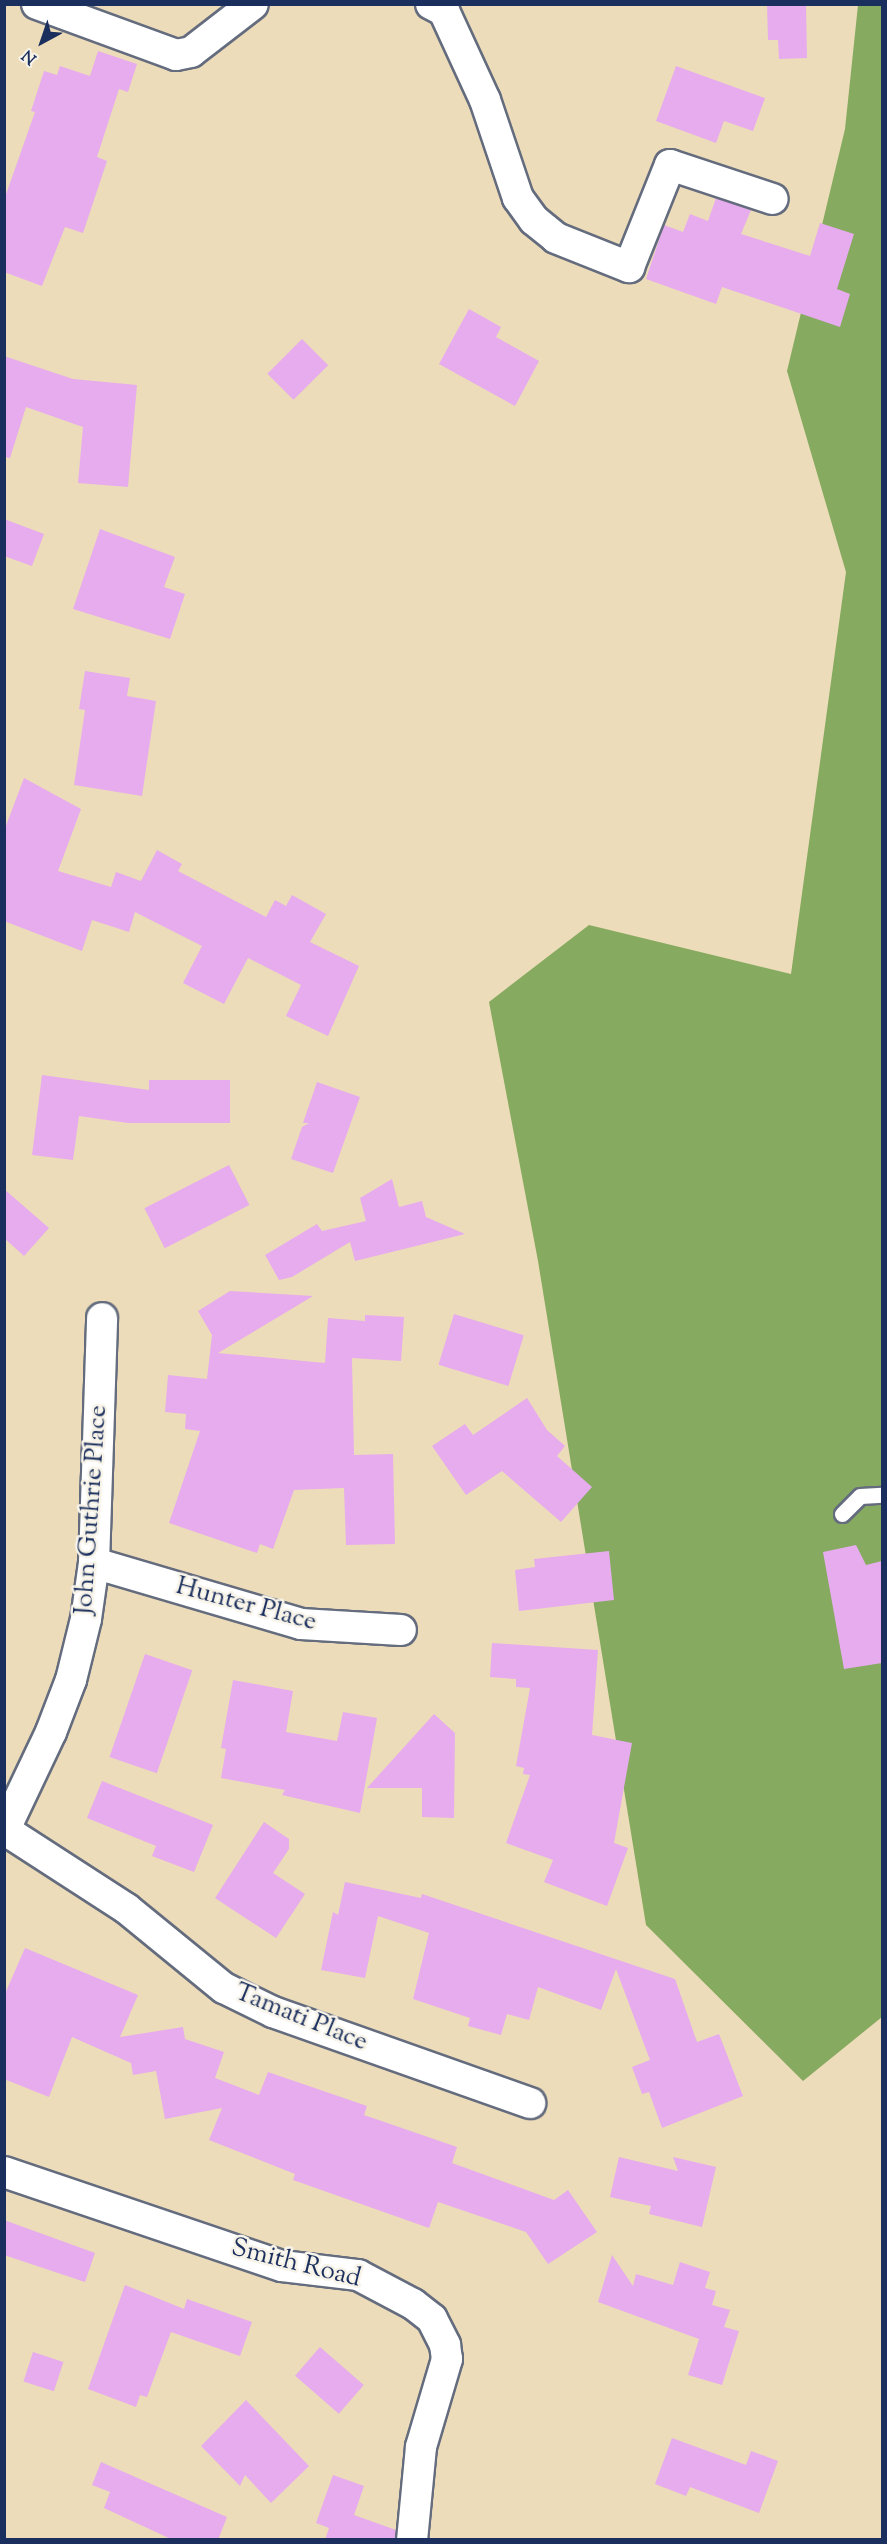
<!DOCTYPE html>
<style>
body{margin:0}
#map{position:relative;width:887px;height:2544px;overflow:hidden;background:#eddcb9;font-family:"Sorts Mill Goudy",serif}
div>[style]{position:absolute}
.forest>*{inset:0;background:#86aa60}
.building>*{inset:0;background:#e6acee;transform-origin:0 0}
.roads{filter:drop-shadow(2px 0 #646c7e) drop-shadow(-2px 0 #646c7e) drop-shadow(0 2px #646c7e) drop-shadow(0 -2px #646c7e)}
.service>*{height:15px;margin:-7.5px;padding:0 7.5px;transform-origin:7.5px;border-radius:7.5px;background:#fff}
.minor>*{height:30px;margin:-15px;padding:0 15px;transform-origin:15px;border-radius:15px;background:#fff}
span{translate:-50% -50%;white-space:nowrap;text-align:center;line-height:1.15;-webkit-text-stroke:5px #f7f3e8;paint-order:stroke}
.street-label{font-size:26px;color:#1b2f5e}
.frame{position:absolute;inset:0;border:6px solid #1b2f5e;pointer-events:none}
.north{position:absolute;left:12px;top:12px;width:60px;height:60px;-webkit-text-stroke:4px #f7f3e8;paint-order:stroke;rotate:220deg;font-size:16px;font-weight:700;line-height:24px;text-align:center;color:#1b2f5e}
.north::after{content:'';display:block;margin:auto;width:21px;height:27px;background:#1b2f5e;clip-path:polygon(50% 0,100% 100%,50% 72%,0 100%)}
</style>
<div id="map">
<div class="forest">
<i style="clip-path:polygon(858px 5px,882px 5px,882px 2017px,803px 2081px,646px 1925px,538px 1261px,489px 1002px,589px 925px,791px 974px,846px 572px,787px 371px,845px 129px)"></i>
</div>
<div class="building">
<i style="clip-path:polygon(767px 4px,806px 4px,807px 58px,779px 59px,778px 40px,768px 40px)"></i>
<i style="clip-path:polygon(98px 51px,137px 64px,128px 92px,119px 89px,97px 157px,107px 161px,83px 233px,65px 227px,42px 286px,4px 272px,4px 200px,35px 112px,31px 111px,44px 71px,57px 75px,60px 66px,90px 76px)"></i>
<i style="clip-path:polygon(676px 66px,765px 98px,753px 131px,724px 121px,716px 143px,656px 121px)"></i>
<i style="clip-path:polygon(716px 198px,751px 210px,741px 234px,810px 256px,820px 223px,854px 234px,837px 289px,850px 294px,840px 327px,722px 287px,716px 304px,646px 279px,664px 225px,683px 232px,690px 214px,708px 221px)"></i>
<i style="clip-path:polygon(469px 309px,501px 327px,496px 337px,539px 361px,515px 406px,439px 364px)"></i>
<i style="left:302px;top:339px;width:37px;height:49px;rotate:45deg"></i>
<i style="clip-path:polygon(4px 356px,73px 379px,137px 385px,128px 487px,78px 483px,83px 427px,26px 407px,10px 458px,4px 457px)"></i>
<i style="clip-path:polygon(4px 519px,44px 534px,32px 566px,4px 556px)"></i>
<i style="clip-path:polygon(100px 529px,175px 557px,164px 587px,185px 594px,170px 639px,73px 609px)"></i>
<i style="clip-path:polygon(85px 671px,130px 678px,127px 696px,156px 701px,142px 796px,74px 785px,85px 710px,79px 709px)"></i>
<i style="clip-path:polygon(24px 778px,81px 809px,58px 871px,111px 887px,116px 872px,141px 881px,157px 850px,182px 864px,178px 871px,266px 917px,275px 900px,286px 906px,292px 895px,326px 914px,310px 942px,359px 966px,328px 1036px,286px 1016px,301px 985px,248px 958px,224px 1004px,183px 983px,202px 946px,135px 912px,129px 932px,92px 920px,82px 951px,4px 921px,4px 831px)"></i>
<i style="clip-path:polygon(42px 1075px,149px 1090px,149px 1080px,230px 1080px,230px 1123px,128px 1123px,79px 1116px,73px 1160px,32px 1155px)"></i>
<i style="clip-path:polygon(317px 1082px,360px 1097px,333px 1173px,291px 1159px,302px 1127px,309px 1123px,303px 1123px)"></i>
<i style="left:229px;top:1165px;width:45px;height:95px;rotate:63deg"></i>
<i style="clip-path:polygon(392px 1179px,399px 1207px,422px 1201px,426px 1217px,465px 1234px,355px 1261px,350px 1242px,292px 1277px,279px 1280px,265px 1255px,317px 1224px,322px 1231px,366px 1221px,360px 1198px)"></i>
<i style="clip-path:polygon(4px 1189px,49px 1228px,24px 1256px,4px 1238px)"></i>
<i style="clip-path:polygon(230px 1291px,313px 1296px,218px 1353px,325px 1363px,328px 1318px,365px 1321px,365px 1315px,404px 1317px,401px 1361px,352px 1358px,354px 1455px,393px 1454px,395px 1544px,346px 1545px,344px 1488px,294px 1490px,273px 1549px,260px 1544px,257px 1553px,169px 1523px,200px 1431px,185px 1429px,186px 1414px,165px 1412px,168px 1375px,207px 1379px,212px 1335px,198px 1311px)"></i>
<i style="left:454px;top:1314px;width:73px;height:53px;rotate:17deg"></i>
<i style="clip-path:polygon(527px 1398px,547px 1430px,565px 1446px,557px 1456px,592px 1487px,561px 1522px,502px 1471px,466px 1495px,432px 1446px,465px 1424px,473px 1435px)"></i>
<i style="clip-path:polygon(856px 1545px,866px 1565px,882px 1561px,882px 1663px,844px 1669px,823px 1552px)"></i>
<i style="clip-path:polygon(609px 1551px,614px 1600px,519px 1611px,515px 1570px,535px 1567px,534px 1559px)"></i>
<i style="clip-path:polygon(492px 1643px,598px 1650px,592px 1735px,632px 1743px,614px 1843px,628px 1848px,607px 1906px,544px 1882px,553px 1860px,506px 1843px,530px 1775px,523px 1774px,524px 1768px,516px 1766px,530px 1688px,516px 1687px,516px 1679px,490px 1677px)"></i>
<i style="left:145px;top:1654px;width:50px;height:109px;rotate:19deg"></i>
<i style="clip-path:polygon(233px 1680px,293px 1691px,286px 1732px,337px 1741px,343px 1712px,377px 1718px,360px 1813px,282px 1795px,285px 1790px,221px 1778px,226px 1749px,221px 1748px)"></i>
<i style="clip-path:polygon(434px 1714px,455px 1733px,454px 1818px,422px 1817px,422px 1788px,367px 1788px)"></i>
<i style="clip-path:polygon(102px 1781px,213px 1825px,194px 1872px,152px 1856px,156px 1846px,87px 1818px)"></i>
<i style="clip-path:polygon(264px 1822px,289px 1839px,289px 1849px,273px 1873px,305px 1894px,276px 1938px,215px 1898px)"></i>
<i style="clip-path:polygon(345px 1882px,421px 1898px,422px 1894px,675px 1979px,697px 2042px,719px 2034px,743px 2096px,662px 2128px,649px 2092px,642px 2094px,632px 2067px,650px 2060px,616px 1969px,601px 2010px,538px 1987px,529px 2020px,507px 2014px,501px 2035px,468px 2026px,470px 2018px,413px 1999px,429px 1933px,378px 1916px,365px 1978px,321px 1970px,333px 1912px,338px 1915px)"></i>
<i style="clip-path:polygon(25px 1948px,138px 1995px,120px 2037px,183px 2027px,185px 2039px,224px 2052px,215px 2078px,259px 2095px,268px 2072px,367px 2106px,364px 2115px,457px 2147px,452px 2163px,554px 2200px,568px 2190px,597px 2232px,548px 2264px,526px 2232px,438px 2202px,429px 2228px,293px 2180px,295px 2174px,209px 2140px,222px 2108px,165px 2119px,156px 2071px,133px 2075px,131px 2063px,72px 2037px,49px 2097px,4px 2079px,4px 1996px)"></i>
<i style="clip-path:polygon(619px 2157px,678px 2171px,673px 2157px,716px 2167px,702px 2227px,649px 2214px,651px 2206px,610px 2197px)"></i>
<i style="clip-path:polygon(4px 2220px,95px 2253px,85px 2282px,4px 2255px)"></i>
<i style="clip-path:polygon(612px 2255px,633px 2286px,636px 2274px,673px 2285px,680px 2262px,710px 2272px,705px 2288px,716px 2291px,712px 2305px,730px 2310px,724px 2327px,739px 2331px,722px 2385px,688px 2375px,699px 2339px,598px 2302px)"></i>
<i style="clip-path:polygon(125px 2285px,184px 2309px,187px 2299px,252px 2322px,240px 2356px,171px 2332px,147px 2397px,140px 2395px,136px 2407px,88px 2389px)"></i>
<i style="left:320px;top:2347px;width:58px;height:38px;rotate:41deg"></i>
<i style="left:33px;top:2352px;width:32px;height:31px;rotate:18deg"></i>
<i style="clip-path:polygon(246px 2400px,309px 2466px,271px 2503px,245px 2475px,240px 2486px,201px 2446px)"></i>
<i style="clip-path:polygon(672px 2438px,746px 2465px,751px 2451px,778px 2461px,759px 2513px,690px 2487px,686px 2496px,655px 2484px)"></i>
<i style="clip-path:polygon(101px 2462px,227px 2517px,218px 2540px,173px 2540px,104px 2508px,110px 2492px,92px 2485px)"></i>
<i style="clip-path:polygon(333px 2475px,364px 2486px,354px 2515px,396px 2530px,395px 2540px,325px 2540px,329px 2528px,316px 2523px)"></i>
</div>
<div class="roads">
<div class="service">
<i style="left:842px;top:1514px;width:25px;rotate:-45deg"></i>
<i style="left:860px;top:1496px;width:22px;rotate:-3deg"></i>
</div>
<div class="minor">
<i style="left:37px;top:4px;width:148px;rotate:20.1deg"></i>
<i style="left:176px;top:55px;width:15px;rotate:-11deg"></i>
<i style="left:191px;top:52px;width:78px;rotate:-37.7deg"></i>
<i style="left:431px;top:4px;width:15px;rotate:28deg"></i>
<i style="left:444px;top:11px;width:98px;rotate:65.3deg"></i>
<i style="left:485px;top:100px;width:103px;rotate:71.4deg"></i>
<i style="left:518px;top:198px;width:27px;rotate:54deg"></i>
<i style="left:534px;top:220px;width:28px;rotate:39deg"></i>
<i style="left:556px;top:238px;width:79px;rotate:21.7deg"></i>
<i style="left:629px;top:267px;width:110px;rotate:-68.1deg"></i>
<i style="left:670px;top:165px;width:108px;rotate:18.3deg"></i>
<i style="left:94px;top:1563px;width:216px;rotate:16.4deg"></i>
<i style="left:301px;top:1624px;width:100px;rotate:3.4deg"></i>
<i style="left:5px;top:1830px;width:145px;rotate:32.9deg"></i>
<i style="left:127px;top:1909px;width:125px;rotate:39.2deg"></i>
<i style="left:224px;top:1988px;width:55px;rotate:26.1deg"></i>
<i style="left:273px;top:2012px;width:273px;rotate:19.5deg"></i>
<i style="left:4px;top:1831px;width:110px;rotate:-64.6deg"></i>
<i style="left:51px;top:1732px;width:56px;rotate:-69deg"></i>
<i style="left:71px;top:1680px;width:63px;rotate:-76.2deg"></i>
<i style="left:86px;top:1619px;width:57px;rotate:-81.9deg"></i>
<i style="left:94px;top:1563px;width:245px;rotate:-88.1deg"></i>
<i style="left:4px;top:2172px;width:293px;rotate:18.7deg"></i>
<i style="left:282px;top:2266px;width:77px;rotate:6.8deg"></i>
<i style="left:358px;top:2275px;width:62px;rotate:27.8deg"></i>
<i style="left:413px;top:2304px;width:24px;rotate:38deg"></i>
<i style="left:432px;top:2319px;width:29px;rotate:63deg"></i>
<i style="left:445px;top:2345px;width:14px;rotate:82deg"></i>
<i style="left:447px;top:2359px;width:92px;rotate:106.5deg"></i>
<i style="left:421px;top:2447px;width:93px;rotate:95.5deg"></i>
</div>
</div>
<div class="street-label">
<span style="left:92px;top:1510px;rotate:-86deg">John Guthrie Place</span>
<span style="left:246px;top:1605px;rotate:15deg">Hunter Place</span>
<span style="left:301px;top:2018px;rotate:22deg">Tamati Place</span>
<span style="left:296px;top:2264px;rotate:14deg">Smith Road</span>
</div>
<div class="frame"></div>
<div class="north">N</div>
</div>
